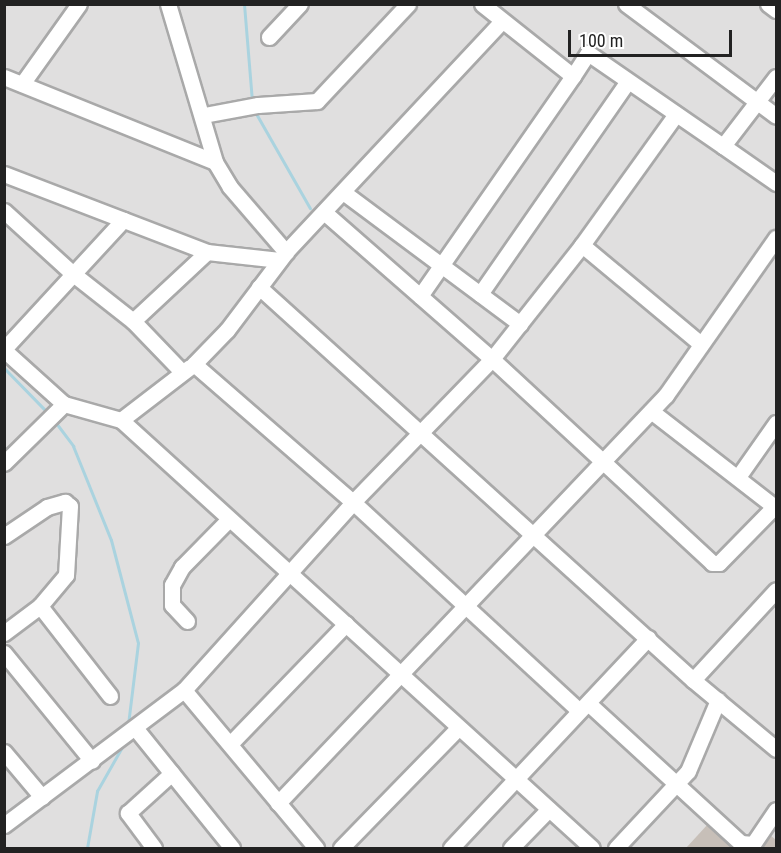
<!DOCTYPE html>
<style>
body{margin:0}
#map{position:relative;width:781px;height:853px;overflow:hidden;background:#f2efe9;font-family:"Roboto Condensed",sans-serif}
div>[style]{position:absolute}
[style*='--x']{left:calc(var(--x)*1px);top:calc(var(--y)*1px);width:calc(var(--w)*1px);rotate:calc(var(--a)*1deg)}
.residential>*{inset:0;background:#e0dfdf;transform-origin:0 0}
.stream>*{height:3px;margin:-1.5px;padding:0 1.5px;transform-origin:1.5px;border-radius:1.5px;background:#aad3df}
.building>*{inset:0;background:#c7bfb8}
.roads{filter:drop-shadow(2px 0 #a9a9a9) drop-shadow(-2px 0 #a9a9a9) drop-shadow(0 2px #a9a9a9) drop-shadow(0 -2px #a9a9a9)}
.minor>*{height:15px;margin:-7.5px;padding:0 7.5px;transform-origin:7.5px;border-radius:7.5px;background:#fff}
span{translate:-50% -50%;white-space:nowrap;text-align:center;line-height:1.15;-webkit-text-stroke:4.5px #fff;paint-order:stroke}
.frame{position:absolute;inset:0;border:6px solid #222;pointer-events:none}
.scale{position:absolute;left:568px;top:30px;width:164px;height:27px;box-sizing:border-box;border:3px solid #222;border-top:0;padding-left:8px;font-size:18px;line-height:21px;white-space:nowrap;color:#222;-webkit-text-stroke:4px #fff;paint-order:stroke}
</style>
<div id="map">
<div class="residential">
<div style="left:5px;top:5px;width:771px;height:843px"></div>
</div>
<div class="stream">
<div style="--x:244;--y:4;--w:97;--a:85.3"></div>
<div style="--x:254;--y:110;--w:113;--a:60.3"></div>
<div style="--x:4;--y:368;--w:62;--a:45.7"></div>
<div style="--x:53;--y:419;--w:34;--a:53"></div>
<div style="--x:73;--y:446;--w:101;--a:68"></div>
<div style="--x:111;--y:540;--w:106;--a:75.3"></div>
<div style="--x:138;--y:643;--w:83;--a:97"></div>
<div style="--x:87;--y:848;--w:58;--a:-80"></div>
<div style="--x:97;--y:791;--w:59;--a:-60.4"></div>
</div>
<div class="building">
<div style="clip-path:polygon(708px 824px,732px 846px,730px 848px,686px 848px)"></div>
<div style="clip-path:polygon(770px 835px,776px 840px,776px 848px,758px 848px)"></div>
</div>
<div class="roads">
<div class="minor">
<div style="--x:168;--y:4;--w:165;--a:73.4"></div>
<div style="--x:215;--y:162;--w:29;--a:59"></div>
<div style="--x:230;--y:187;--w:86;--a:49.3"></div>
<div style="--x:482;--y:4;--w:116;--a:38.4"></div>
<div style="--x:573;--y:76;--w:27;--a:-57"></div>
<div style="--x:588;--y:53;--w:164;--a:34.6"></div>
<div style="--x:723;--y:146;--w:87;--a:-52.5"></div>
<div style="--x:626;--y:4;--w:187;--a:36.7"></div>
<div style="--x:768;--y:4;--w:10;--a:37"></div>
<div style="--x:502;--y:21;--w:316;--a:133.1"></div>
<div style="--x:286;--y:252;--w:98;--a:127.1"></div>
<div style="--x:227;--y:330;--w:47;--a:134.1"></div>
<div style="--x:194;--y:364;--w:211;--a:41"></div>
<div style="--x:353;--y:502;--w:305;--a:42.7"></div>
<div style="--x:269;--y:37;--w:45;--a:-46.8"></div>
<div style="--x:4;--y:77;--w:227;--a:21.9"></div>
<div style="--x:22;--y:84;--w:98;--a:-54.5"></div>
<div style="--x:204;--y:115;--w:55;--a:-10.5"></div>
<div style="--x:258;--y:105;--w:59;--a:-3.9"></div>
<div style="--x:317;--y:101;--w:133;--a:-46.8"></div>
<div style="--x:723;--y:146;--w:65;--a:34.9"></div>
<div style="--x:4;--y:174;--w:217;--a:21"></div>
<div style="--x:207;--y:252;--w:73;--a:6.3"></div>
<div style="--x:343;--y:192;--w:221;--a:36.7"></div>
<div style="--x:4;--y:211;--w:92;--a:42.4"></div>
<div style="--x:72;--y:273;--w:78;--a:38.2"></div>
<div style="--x:133;--y:321;--w:71;--a:46.1"></div>
<div style="--x:324;--y:212;--w:223;--a:41.2"></div>
<div style="--x:492;--y:359;--w:300;--a:42.8"></div>
<div style="--x:712;--y:563;--w:7;--a:0"></div>
<div style="--x:719;--y:563;--w:78;--a:-45.5"></div>
<div style="--x:582;--y:245;--w:155;--a:39.8"></div>
<div style="--x:259;--y:287;--w:585;--a:42.16"></div>
<div style="--x:693;--y:680;--w:108;--a:39.7"></div>
<div style="--x:480;--y:294;--w:259;--a:-55.2"></div>
<div style="--x:420;--y:296;--w:268;--a:-55.2"></div>
<div style="--x:133;--y:321;--w:101;--a:-43"></div>
<div style="--x:4;--y:349;--w:176;--a:-47.3"></div>
<div style="--x:4;--y:350;--w:81;--a:42"></div>
<div style="--x:651;--y:411;--w:158;--a:37.8"></div>
<div style="--x:121;--y:420;--w:87;--a:-37.5"></div>
<div style="--x:4;--y:463;--w:84;--a:-44.5"></div>
<div style="--x:64;--y:404;--w:59;--a:15.7"></div>
<div style="--x:121;--y:420;--w:636;--a:42.26"></div>
<div style="--x:738;--y:477;--w:66;--a:-54.9"></div>
<div style="--x:4;--y:536;--w:52;--a:-34"></div>
<div style="--x:47;--y:507;--w:19;--a:-16"></div>
<div style="--x:65;--y:502;--w:6;--a:39"></div>
<div style="--x:70;--y:506;--w:69;--a:93.3"></div>
<div style="--x:66;--y:575;--w:40;--a:130"></div>
<div style="--x:187;--y:621;--w:22;--a:-133"></div>
<div style="--x:172;--y:605;--w:20;--a:-90"></div>
<div style="--x:172;--y:585;--w:21;--a:-61"></div>
<div style="--x:182;--y:567;--w:67;--a:-45.6"></div>
<div style="--x:4;--y:633;--w:45;--a:-36.9"></div>
<div style="--x:40;--y:606;--w:114;--a:52.1"></div>
<div style="--x:4;--y:653;--w:139;--a:50.8"></div>
<div style="--x:693;--y:680;--w:122;--a:-47.3"></div>
<div style="--x:184;--y:690;--w:206;--a:50.1"></div>
<div style="--x:588;--y:703;--w:207;--a:42.5"></div>
<div style="--x:741;--y:843;--w:12;--a:5"></div>
<div style="--x:753;--y:844;--w:41;--a:-55.9"></div>
<div style="--x:136;--y:729;--w:153;--a:51.1"></div>
<div style="--x:230;--y:744;--w:167;--a:-46"></div>
<div style="--x:4;--y:752;--w:59;--a:49.8"></div>
<div style="--x:278;--y:803;--w:563;--a:-46.44"></div>
<div style="--x:666;--y:395;--w:192;--a:-55"></div>
<div style="--x:4;--y:825;--w:225;--a:-36.9"></div>
<div style="--x:184;--y:690;--w:253;--a:-48"></div>
<div style="--x:353;--y:502;--w:199;--a:-45.8"></div>
<div style="--x:492;--y:359;--w:145;--a:-51.7"></div>
<div style="--x:582;--y:245;--w:161;--a:-54.3"></div>
<div style="--x:154;--y:848;--w:44;--a:-126.6"></div>
<div style="--x:128;--y:813;--w:59;--a:-42.3"></div>
<div style="--x:341;--y:848;--w:168;--a:-45.7"></div>
<div style="--x:451;--y:848;--w:288;--a:-46.8"></div>
<div style="--x:511;--y:848;--w:54;--a:-45.7"></div>
<div style="--x:616;--y:848;--w:105;--a:-46.9"></div>
<div style="--x:688;--y:771;--w:77;--a:-67.1"></div>
</div>
</div>
<div class="frame"></div>
<div class="scale">100 m</div>
</div>
